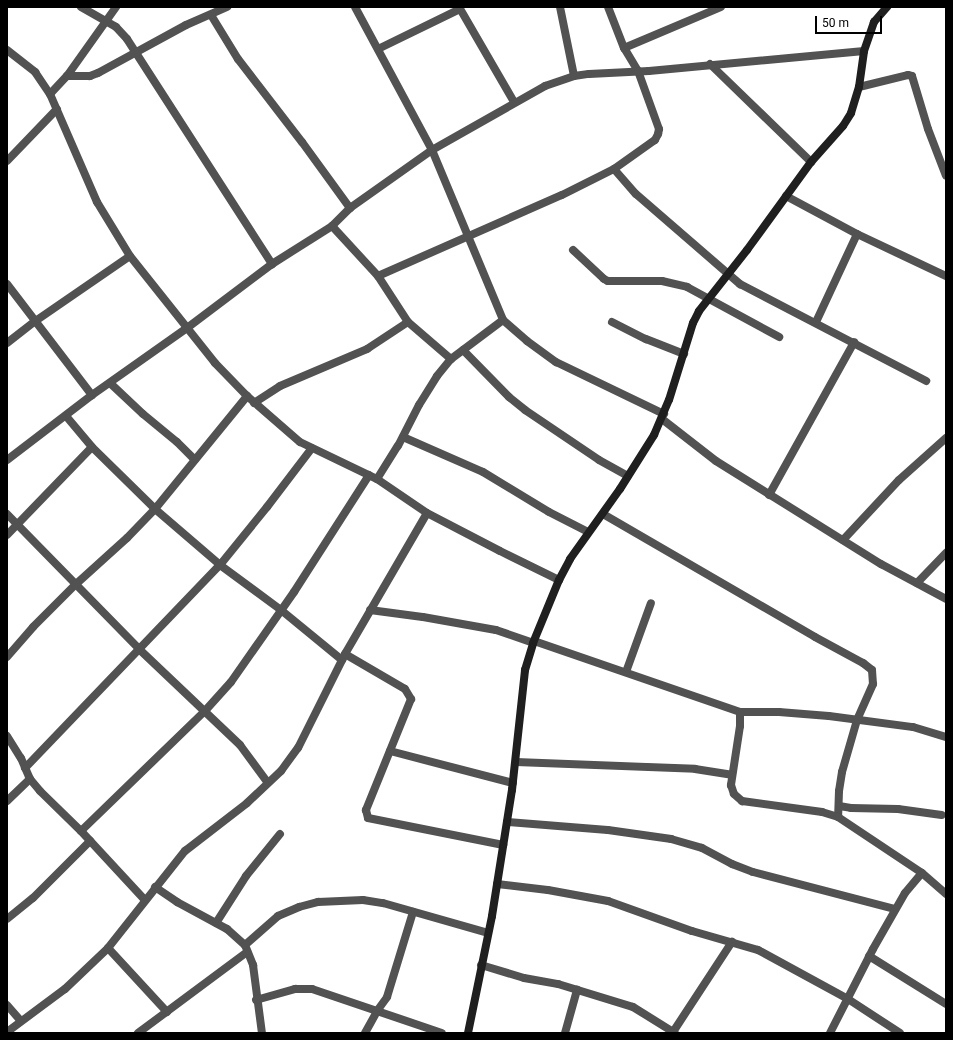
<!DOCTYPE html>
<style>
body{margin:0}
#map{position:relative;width:953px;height:1040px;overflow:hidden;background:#fff;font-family:Roboto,sans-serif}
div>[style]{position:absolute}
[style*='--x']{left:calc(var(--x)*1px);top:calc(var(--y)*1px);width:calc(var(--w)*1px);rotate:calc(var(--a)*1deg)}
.street>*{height:8px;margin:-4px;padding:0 4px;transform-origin:4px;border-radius:4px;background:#525252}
.secondary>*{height:8px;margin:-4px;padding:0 4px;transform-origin:4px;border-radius:4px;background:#1f1f1f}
span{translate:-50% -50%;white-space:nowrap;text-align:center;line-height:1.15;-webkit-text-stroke:4px #fff;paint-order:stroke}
.frame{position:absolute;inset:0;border:8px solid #000;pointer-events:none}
.scale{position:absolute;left:815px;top:16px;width:67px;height:18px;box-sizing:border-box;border:2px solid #000;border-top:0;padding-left:5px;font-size:12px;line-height:14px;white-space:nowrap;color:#000;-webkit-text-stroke:3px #fff;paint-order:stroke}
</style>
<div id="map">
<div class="street">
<div style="--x:81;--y:7;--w:40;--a:29.7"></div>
<div style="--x:116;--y:27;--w:16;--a:47"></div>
<div style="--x:127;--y:39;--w:268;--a:57.2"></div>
<div style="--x:355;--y:7;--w:162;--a:61.7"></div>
<div style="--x:432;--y:150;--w:184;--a:67.3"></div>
<div style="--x:503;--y:320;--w:32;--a:41"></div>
<div style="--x:527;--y:341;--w:36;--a:36"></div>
<div style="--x:556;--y:362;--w:120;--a:25.7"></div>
<div style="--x:459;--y:7;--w:110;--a:59.9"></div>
<div style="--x:560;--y:7;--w:70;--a:78.5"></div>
<div style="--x:211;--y:15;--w:52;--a:58.5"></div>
<div style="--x:238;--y:59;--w:105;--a:52.4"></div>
<div style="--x:302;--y:142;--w:82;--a:54"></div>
<div style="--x:624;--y:48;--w:105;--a:-22.9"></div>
<div style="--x:378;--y:49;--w:91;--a:-26"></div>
<div style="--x:7;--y:50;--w:36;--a:38"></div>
<div style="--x:35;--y:72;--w:27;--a:56"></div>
<div style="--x:50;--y:94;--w:118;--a:66.5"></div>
<div style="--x:97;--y:202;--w:63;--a:58.6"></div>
<div style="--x:130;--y:256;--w:137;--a:51.5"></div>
<div style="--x:215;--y:363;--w:46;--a:45.9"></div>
<div style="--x:247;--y:396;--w:70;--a:41"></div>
<div style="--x:300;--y:442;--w:85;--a:25.7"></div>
<div style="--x:377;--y:479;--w:60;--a:34.2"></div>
<div style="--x:427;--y:513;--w:82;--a:27.5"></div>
<div style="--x:500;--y:551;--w:66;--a:26.2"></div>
<div style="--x:710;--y:64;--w:141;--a:44.1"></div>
<div style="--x:67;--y:76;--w:23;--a:0"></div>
<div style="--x:90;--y:76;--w:9;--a:-21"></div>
<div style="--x:98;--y:73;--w:100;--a:-28.6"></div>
<div style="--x:186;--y:25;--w:45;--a:-23.7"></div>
<div style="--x:859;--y:87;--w:50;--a:-13.8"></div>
<div style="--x:908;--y:75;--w:4;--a:14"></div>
<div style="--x:912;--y:76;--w:55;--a:73.2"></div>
<div style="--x:928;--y:129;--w:50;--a:69"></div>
<div style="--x:50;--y:94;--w:25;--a:-47"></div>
<div style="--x:67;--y:76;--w:85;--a:-54.6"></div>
<div style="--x:7;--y:161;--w:72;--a:-46.1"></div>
<div style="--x:614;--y:169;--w:33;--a:49"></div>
<div style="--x:636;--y:194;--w:138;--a:40.9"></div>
<div style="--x:740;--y:284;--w:210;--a:27.5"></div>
<div style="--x:786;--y:196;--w:81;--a:28.2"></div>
<div style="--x:857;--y:234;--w:98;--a:25.3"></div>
<div style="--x:332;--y:226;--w:68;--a:47.4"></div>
<div style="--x:378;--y:276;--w:55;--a:56.9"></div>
<div style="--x:408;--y:322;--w:57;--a:40.7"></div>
<div style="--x:573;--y:250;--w:42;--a:43.1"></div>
<div style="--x:604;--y:279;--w:4;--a:27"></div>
<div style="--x:608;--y:281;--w:54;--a:0"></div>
<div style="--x:662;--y:281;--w:26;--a:13"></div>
<div style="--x:687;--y:287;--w:105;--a:28.5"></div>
<div style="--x:378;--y:276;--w:201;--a:-23.8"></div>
<div style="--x:562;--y:195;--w:58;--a:-26.6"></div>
<div style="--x:614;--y:169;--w:50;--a:-35.3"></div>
<div style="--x:655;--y:140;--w:7;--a:-63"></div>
<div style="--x:658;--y:134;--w:5;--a:-79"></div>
<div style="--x:659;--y:129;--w:62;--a:-109.9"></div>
<div style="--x:638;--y:71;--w:27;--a:-121"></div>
<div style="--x:624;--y:48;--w:44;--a:-111.3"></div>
<div style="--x:7;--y:284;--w:140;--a:52.6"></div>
<div style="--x:612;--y:322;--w:38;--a:27"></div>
<div style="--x:646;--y:339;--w:41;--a:21.5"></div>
<div style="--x:816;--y:322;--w:97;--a:-65"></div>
<div style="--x:7;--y:343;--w:34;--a:-38"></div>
<div style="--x:34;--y:322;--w:116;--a:-34.5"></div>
<div style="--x:463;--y:350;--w:66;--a:45.6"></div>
<div style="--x:509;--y:397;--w:21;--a:39"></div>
<div style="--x:525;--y:410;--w:89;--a:34"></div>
<div style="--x:599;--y:460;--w:33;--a:29"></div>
<div style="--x:110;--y:383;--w:45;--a:43.2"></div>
<div style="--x:143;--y:414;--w:44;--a:39.5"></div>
<div style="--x:177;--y:442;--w:25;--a:45"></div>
<div style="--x:254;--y:403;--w:31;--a:-33"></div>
<div style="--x:280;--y:386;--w:95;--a:-23"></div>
<div style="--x:367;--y:349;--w:49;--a:-33.4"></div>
<div style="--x:66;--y:416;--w:40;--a:50"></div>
<div style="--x:92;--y:447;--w:88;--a:44.5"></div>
<div style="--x:155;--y:509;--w:86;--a:40.7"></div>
<div style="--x:220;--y:565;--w:76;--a:36.4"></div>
<div style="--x:281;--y:610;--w:79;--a:39.3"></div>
<div style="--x:662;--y:419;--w:68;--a:37.9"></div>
<div style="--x:716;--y:461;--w:195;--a:32"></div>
<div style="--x:881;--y:564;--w:74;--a:28.3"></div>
<div style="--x:403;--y:437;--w:87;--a:23.6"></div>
<div style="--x:483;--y:472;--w:77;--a:31.2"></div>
<div style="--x:549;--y:512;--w:44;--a:27.1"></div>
<div style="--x:7;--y:460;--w:107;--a:-37.4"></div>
<div style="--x:92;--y:395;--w:116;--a:-35.2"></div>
<div style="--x:187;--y:328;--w:106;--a:-37"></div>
<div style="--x:272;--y:264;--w:71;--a:-32.3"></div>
<div style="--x:332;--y:226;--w:25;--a:-45"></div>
<div style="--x:350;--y:208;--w:100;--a:-35.3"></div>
<div style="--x:432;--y:150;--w:130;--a:-29.5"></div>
<div style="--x:545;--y:86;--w:31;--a:-19"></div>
<div style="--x:574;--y:76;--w:15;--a:-8"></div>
<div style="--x:589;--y:74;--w:60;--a:-2.9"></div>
<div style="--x:649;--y:71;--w:216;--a:-5.3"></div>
<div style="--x:377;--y:479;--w:39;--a:-58"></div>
<div style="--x:398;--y:446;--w:46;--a:-62.9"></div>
<div style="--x:419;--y:405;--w:34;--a:-58"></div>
<div style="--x:437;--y:376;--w:22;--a:-51"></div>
<div style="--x:451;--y:359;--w:65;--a:-36.9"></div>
<div style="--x:769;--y:495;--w:175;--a:-60.9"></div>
<div style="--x:7;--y:514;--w:190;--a:45.6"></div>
<div style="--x:140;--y:650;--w:138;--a:43.5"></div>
<div style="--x:240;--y:745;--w:47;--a:53.6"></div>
<div style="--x:603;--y:514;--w:245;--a:30.1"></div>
<div style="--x:815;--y:637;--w:55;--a:28.4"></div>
<div style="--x:863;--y:663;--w:11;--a:38"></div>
<div style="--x:872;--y:670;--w:14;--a:86"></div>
<div style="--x:873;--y:684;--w:39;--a:114"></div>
<div style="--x:857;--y:720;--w:54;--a:106.1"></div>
<div style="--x:842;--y:772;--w:19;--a:99"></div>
<div style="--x:839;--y:791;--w:26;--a:92"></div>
<div style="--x:7;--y:535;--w:122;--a:-46"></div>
<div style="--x:843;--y:540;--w:82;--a:-47"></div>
<div style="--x:899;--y:480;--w:63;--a:-41.8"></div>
<div style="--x:917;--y:583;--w:42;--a:-46"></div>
<div style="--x:370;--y:610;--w:53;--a:7.5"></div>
<div style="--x:423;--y:617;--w:74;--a:10.1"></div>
<div style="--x:496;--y:630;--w:39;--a:19"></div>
<div style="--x:534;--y:641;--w:218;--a:19"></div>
<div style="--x:740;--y:712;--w:14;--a:90"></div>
<div style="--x:740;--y:726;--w:60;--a:98.7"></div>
<div style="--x:731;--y:785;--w:9;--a:72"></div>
<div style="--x:734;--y:794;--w:11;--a:41"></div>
<div style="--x:742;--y:801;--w:81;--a:7.8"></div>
<div style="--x:822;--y:812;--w:17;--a:17"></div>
<div style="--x:838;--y:817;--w:101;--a:33.7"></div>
<div style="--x:922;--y:873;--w:32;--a:41"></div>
<div style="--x:345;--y:654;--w:69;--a:30.3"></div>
<div style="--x:405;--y:689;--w:12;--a:59"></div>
<div style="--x:411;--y:699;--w:120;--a:112.1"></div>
<div style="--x:366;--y:810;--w:8;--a:76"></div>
<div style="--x:368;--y:818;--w:138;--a:11.3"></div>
<div style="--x:7;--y:657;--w:40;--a:-49"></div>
<div style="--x:33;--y:627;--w:59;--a:-45"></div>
<div style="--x:75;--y:585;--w:70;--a:-42.1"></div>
<div style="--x:127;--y:538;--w:40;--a:-46"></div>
<div style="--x:155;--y:509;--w:146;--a:-50.8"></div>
<div style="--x:626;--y:672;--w:73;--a:-70.1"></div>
<div style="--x:740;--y:712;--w:39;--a:0"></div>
<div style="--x:779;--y:712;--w:50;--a:4.6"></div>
<div style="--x:829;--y:716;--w:85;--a:7.5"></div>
<div style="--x:913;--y:727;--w:34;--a:17"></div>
<div style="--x:7;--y:736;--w:26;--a:58"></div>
<div style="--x:21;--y:758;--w:23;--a:67"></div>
<div style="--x:30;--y:779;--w:16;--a:50"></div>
<div style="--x:40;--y:791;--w:57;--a:44.3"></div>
<div style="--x:81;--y:831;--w:94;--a:47.2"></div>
<div style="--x:390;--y:751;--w:127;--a:14.6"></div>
<div style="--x:516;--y:762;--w:179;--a:2.2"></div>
<div style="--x:695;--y:769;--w:37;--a:9"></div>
<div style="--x:25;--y:768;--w:281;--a:-46.2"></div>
<div style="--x:220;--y:565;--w:75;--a:-51"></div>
<div style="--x:267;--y:507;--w:74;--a:-52.7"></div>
<div style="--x:7;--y:801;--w:32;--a:-44"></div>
<div style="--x:839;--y:806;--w:12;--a:9"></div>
<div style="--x:851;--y:808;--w:47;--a:1.2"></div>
<div style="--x:898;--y:809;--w:44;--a:7.8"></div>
<div style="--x:507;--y:822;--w:101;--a:4.5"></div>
<div style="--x:608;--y:830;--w:64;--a:8.1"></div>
<div style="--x:671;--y:839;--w:32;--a:16"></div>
<div style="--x:702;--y:848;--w:34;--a:28"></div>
<div style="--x:732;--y:864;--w:22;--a:21"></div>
<div style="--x:753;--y:872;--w:147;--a:14.6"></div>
<div style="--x:81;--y:831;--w:171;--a:-44.1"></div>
<div style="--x:204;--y:712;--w:40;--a:-48"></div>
<div style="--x:231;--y:682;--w:110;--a:-55"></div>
<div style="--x:294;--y:592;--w:139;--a:-57.3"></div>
<div style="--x:497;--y:884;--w:51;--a:6.7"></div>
<div style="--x:548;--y:890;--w:61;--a:10.4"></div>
<div style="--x:608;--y:901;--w:89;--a:19.7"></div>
<div style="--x:692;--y:931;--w:69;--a:16.1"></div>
<div style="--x:758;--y:950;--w:102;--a:28.6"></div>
<div style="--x:848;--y:999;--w:62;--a:33.2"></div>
<div style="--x:155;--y:887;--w:27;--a:34"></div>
<div style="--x:177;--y:902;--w:57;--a:28.4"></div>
<div style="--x:227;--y:929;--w:24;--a:42"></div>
<div style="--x:245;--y:945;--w:22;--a:68"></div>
<div style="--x:253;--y:965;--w:69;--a:82.5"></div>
<div style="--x:7;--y:919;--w:33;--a:-39"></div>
<div style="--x:33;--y:898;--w:81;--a:-45"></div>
<div style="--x:216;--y:923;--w:56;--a:-57.4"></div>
<div style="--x:246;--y:876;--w:54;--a:-51"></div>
<div style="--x:245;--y:945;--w:44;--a:-41.3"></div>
<div style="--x:278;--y:916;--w:23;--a:-23"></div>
<div style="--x:299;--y:907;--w:20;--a:-15"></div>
<div style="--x:318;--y:902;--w:45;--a:-2.5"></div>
<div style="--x:363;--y:900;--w:20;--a:9"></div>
<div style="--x:383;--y:903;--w:109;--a:15.9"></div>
<div style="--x:108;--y:948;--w:87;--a:47.3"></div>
<div style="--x:869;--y:956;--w:91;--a:31.9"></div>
<div style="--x:481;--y:965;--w:45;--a:16.8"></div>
<div style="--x:524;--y:978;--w:35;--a:10"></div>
<div style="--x:558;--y:984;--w:78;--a:17"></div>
<div style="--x:633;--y:1007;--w:49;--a:31.8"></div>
<div style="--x:256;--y:1000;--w:41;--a:-15.8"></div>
<div style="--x:295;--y:989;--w:17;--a:0"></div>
<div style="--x:312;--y:989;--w:137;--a:18.7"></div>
<div style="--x:7;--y:1005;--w:21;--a:49"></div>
<div style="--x:7;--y:1032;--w:72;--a:-36.6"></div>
<div style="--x:65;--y:989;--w:59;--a:-43.6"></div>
<div style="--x:108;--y:948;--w:124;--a:-51.6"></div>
<div style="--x:185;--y:851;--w:78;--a:-37.7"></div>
<div style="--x:247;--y:803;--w:47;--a:-43.3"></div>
<div style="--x:281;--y:771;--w:29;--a:-54"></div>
<div style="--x:298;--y:748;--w:105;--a:-63.4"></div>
<div style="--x:345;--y:654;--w:163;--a:-59.8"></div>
<div style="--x:673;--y:1032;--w:108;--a:-56.8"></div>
<div style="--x:138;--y:1033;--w:136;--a:-36.6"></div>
<div style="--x:365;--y:1033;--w:25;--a:-61"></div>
<div style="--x:377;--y:1011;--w:17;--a:-54"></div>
<div style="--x:387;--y:997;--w:89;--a:-73"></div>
<div style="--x:565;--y:1033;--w:45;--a:-74.4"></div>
<div style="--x:830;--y:1033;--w:94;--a:-62.9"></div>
<div style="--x:873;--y:949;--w:64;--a:-60.3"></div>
<div style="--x:905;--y:893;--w:26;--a:-50"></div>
</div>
<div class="secondary">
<div style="--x:468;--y:1033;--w:119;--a:-78.4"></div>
<div style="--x:492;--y:916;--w:128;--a:-81"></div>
<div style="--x:512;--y:790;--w:121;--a:-83.8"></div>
<div style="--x:525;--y:670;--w:28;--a:-73"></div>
<div style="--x:533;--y:643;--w:68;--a:-67.6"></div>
<div style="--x:559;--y:580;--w:24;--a:-62"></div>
<div style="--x:570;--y:559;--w:86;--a:-54.5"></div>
<div style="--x:620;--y:489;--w:64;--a:-57.8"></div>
<div style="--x:654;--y:435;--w:38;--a:-67"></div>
<div style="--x:669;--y:400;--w:81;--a:-72.7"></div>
<div style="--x:693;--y:323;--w:13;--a:-63"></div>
<div style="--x:699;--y:311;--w:78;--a:-51.8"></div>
<div style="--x:747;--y:250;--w:109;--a:-54"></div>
<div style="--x:811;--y:162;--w:48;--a:-48.4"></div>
<div style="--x:843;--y:126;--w:15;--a:-58"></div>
<div style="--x:851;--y:113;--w:27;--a:-73"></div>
<div style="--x:859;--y:87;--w:36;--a:-82"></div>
<div style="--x:864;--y:51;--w:31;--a:-71"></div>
<div style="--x:874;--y:22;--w:20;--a:-49"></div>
</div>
<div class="frame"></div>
<div class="scale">50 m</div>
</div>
